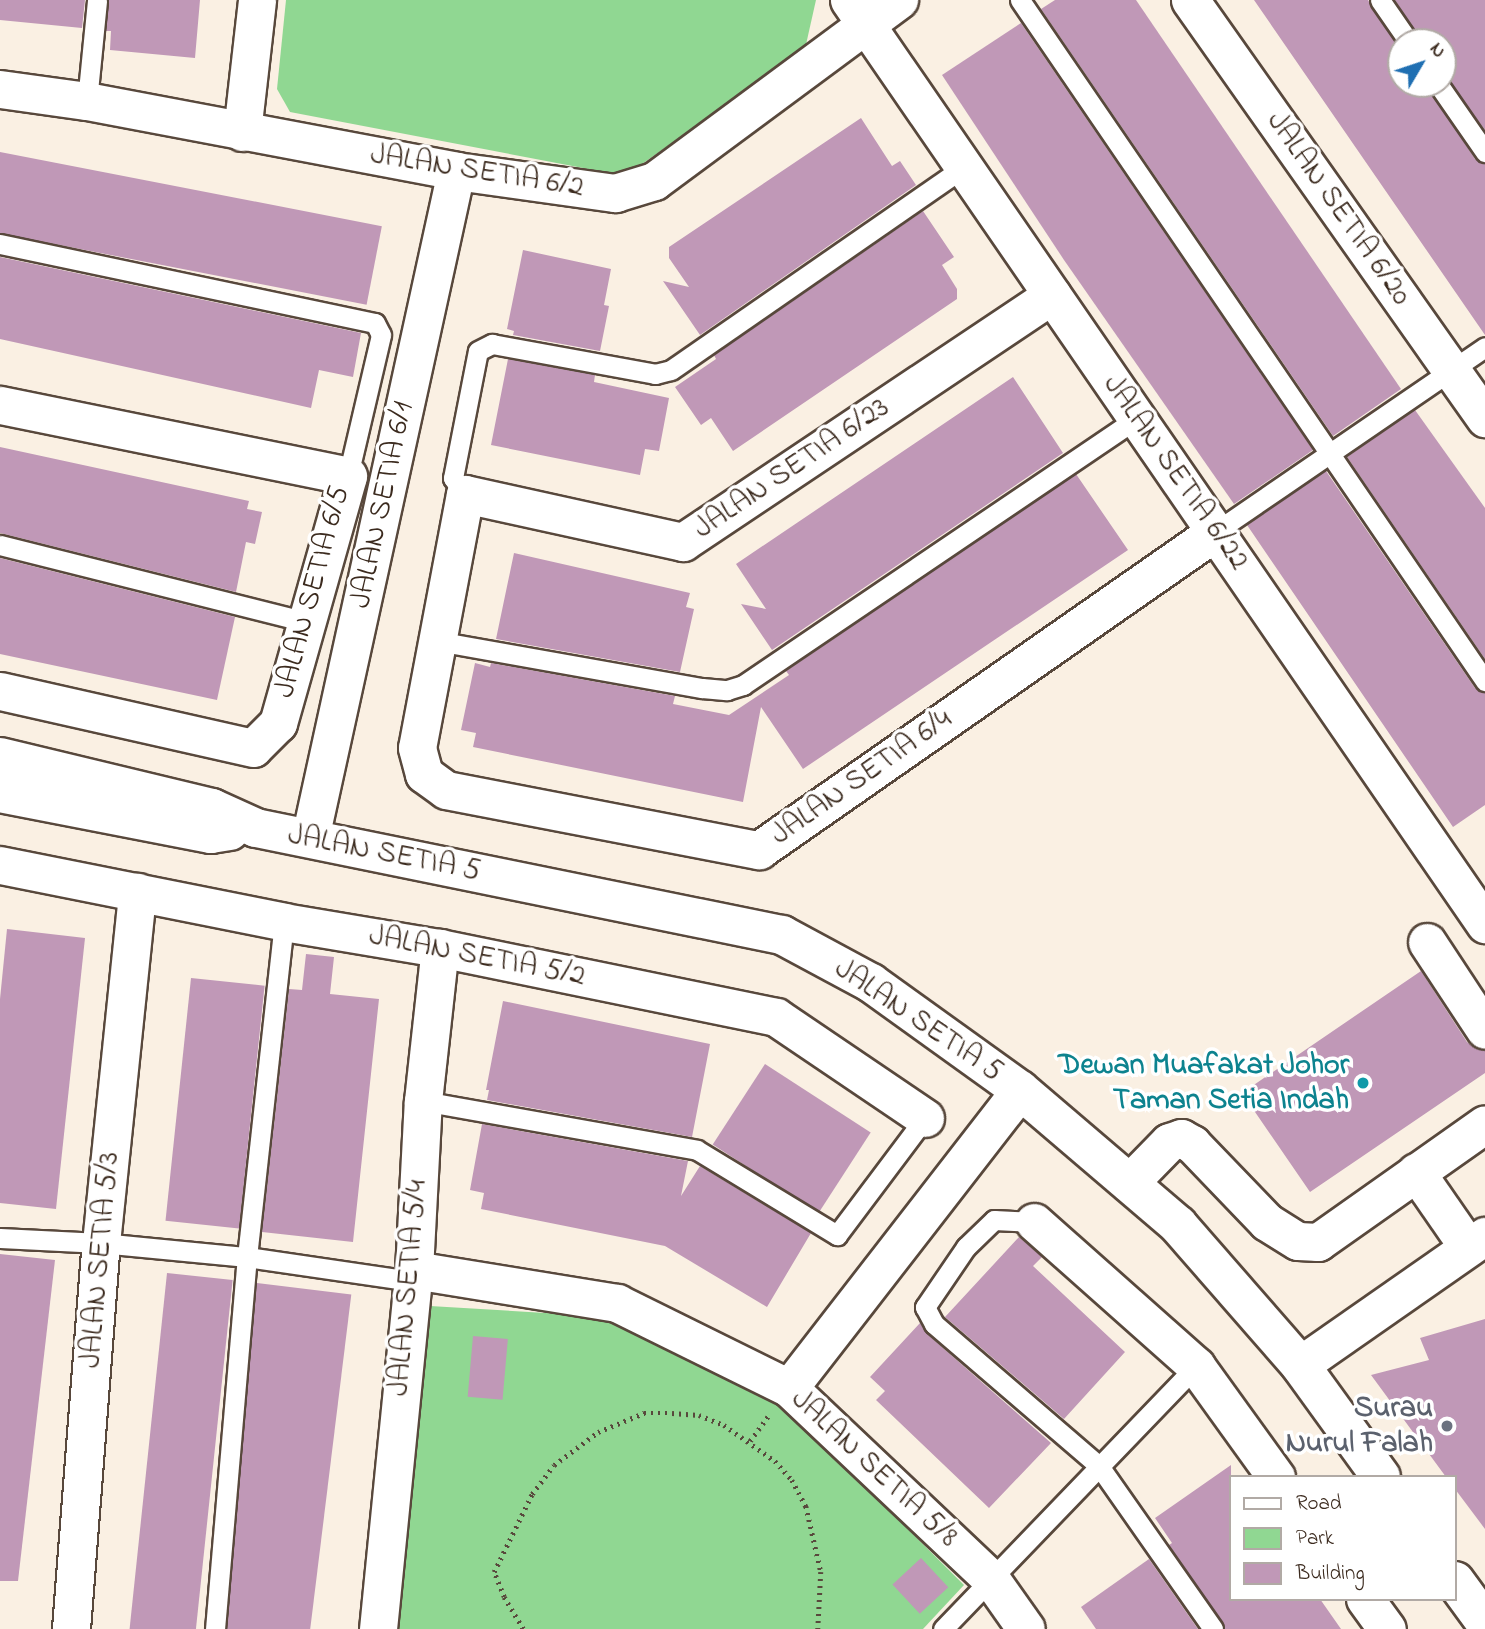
<!DOCTYPE html>
<style>
body{margin:0}
#map{position:relative;width:1485px;height:1629px;overflow:hidden;background:#faf0e3;font-family:"Indie Flower",sans-serif}
div>[style]{position:absolute}
[style*='--x']{left:calc(var(--x)*1px);top:calc(var(--y)*1px);width:calc(var(--w)*1px);rotate:calc(var(--a)*1deg)}
.green>*{inset:0;background:#90d792}
.building>*{inset:0;background:#c098b7;transform-origin:0 0}
.path>*{height:4.5px;margin-top:-2.25px;transform-origin:0;background:repeating-linear-gradient(90deg,#58483c 0 2px,transparent 0 7px)}
.roads{filter:drop-shadow(2px 0 #58483c) drop-shadow(-2px 0 #58483c) drop-shadow(0 2px #58483c) drop-shadow(0 -2px #58483c)}
.service>*{height:19px;margin:-9.5px;padding:0 9.5px;transform-origin:9.5px;border-radius:9.5px;background:#fff}
.minor>*{height:37px;margin:-18.5px;padding:0 18.5px;transform-origin:18.5px;border-radius:18.5px;background:#fff}
.tertiary>*{height:38px;margin:-19px;padding:0 19px;transform-origin:19px;border-radius:19px;background:#fff}
.dots>*{width:19px;height:19px;translate:-50% -50%;box-sizing:border-box;border:4px solid #fff;border-radius:50%}
span{translate:-50% -50%;white-space:nowrap;text-align:center;line-height:1.15;-webkit-text-stroke:7px #fff;paint-order:stroke}
.street-label{font-size:30px;color:#3b2a1e}
.culture-label{font-size:30px;color:#0d838f;font-weight:700}
.right{translate:-100% -50%;text-align:right}
.worship-label{font-size:30px;color:#5b616d;font-weight:700}
.legend{position:absolute;left:1229px;top:1475px;width:228px;height:126px;box-sizing:border-box;background:#fff;border:2px solid #b1aaa5;margin:0;padding:9px 12px;list-style:none;font-size:21px;color:#3b2a1e}
.legend li{display:flex;align-items:center;gap:14px;height:35px}
.legend b{width:35px;border:2px solid #b1aaa5}
.north{position:absolute;left:1387px;top:28px;width:70px;height:70px;box-sizing:border-box;background:#fff;border:2px solid #b1aaa5;border-radius:50%;rotate:51deg;font-size:19px;font-weight:700;line-height:28px;text-align:center;color:#3b2a1e}
.north::after{content:'';display:block;margin:auto;width:24px;height:32px;background:#1f6fb2;clip-path:polygon(50% 0,100% 100%,50% 72%,0 100%)}
</style>
<div id="map">
<div class="green">
<div style="clip-path:polygon(286px 0,816px 0,805px 49px,625px 176px,290px 112px,277px 89px)"></div>
<div style="clip-path:polygon(430px 1306px,612px 1317px,779px 1401px,964px 1585px,923px 1629px,397px 1629px)"></div>
</div>
<div class="building">
<div style="clip-path:polygon(0 0,85px 0,82px 28px,0 20px)"></div>
<div style="clip-path:polygon(109px 0,200px 0,195px 58px,110px 50px,111px 31px,106px 31px)"></div>
<div style="clip-path:polygon(1055px 0,1136px 0,1401px 389px,1333px 436px,1041px 9px)"></div>
<div style="clip-path:polygon(1254px 0,1368px 0,1401px 51px,1401px 84px,1426px 84px,1475px 159px,1485px 164px,1485px 335px)"></div>
<div style="clip-path:polygon(1395px 0,1485px 0,1485px 130px,1443px 73px,1443px 42px,1421px 42px)"></div>
<div style="clip-path:polygon(1021px 23px,1313px 450px,1234px 504px,1064px 260px,942px 75px)"></div>
<div style="clip-path:polygon(861px 118px,892px 166px,900px 161px,916px 185px,700px 335px,663px 281px,689px 287px,669px 258px,669px 247px)"></div>
<div style="left:0;top:152px;width:389px;height:80px;rotate:11deg"></div>
<div style="clip-path:polygon(923px 211px,954px 257px,942px 265px,957px 289px,957px 299px,733px 451px,711px 418px,701px 425px,675px 387px,716px 359px,714px 355px)"></div>
<div style="clip-path:polygon(523px 250px,611px 269px,604px 305px,609px 306px,600px 351px,513px 335px,514px 331px,507px 329px)"></div>
<div style="clip-path:polygon(0 257px,361px 333px,353px 377px,319px 370px,311px 408px,0 339px)"></div>
<div style="clip-path:polygon(508px 359px,595px 375px,594px 382px,669px 398px,659px 451px,645px 449px,640px 475px,491px 445px)"></div>
<div style="clip-path:polygon(1013px 377px,1063px 453px,772px 650px,741px 604px,766px 609px,736px 564px)"></div>
<div style="clip-path:polygon(1415px 410px,1485px 508px,1485px 659px,1347px 457px)"></div>
<div style="clip-path:polygon(0 447px,249px 501px,247px 509px,262px 512px,255px 544px,246px 542px,236px 592px,0 533px)"></div>
<div style="clip-path:polygon(1326px 471px,1475px 688px,1485px 693px,1485px 805px,1453px 827px,1247px 525px)"></div>
<div style="clip-path:polygon(1076px 474px,1128px 550px,803px 769px,761px 707px,743px 802px,473px 747px,476px 733px,461px 730px,475px 663px,490px 667px,491px 663px,675px 696px,673px 704px,729px 715px,789px 675px,786px 671px)"></div>
<div style="clip-path:polygon(514px 553px,690px 593px,686px 607px,694px 609px,680px 672px,496px 639px)"></div>
<div style="clip-path:polygon(0 558px,235px 617px,217px 700px,0 654px)"></div>
<div style="clip-path:polygon(7px 929px,85px 938px,56px 1209px,0 1203px,0 999px)"></div>
<div style="clip-path:polygon(306px 954px,334px 957px,330px 994px,379px 999px,353px 1242px,262px 1232px,289px 989px,302px 990px)"></div>
<div style="clip-path:polygon(1421px 971px,1467px 1042px,1475px 1048px,1485px 1051px,1485px 1073px,1310px 1192px,1242px 1093px)"></div>
<div style="left:191px;top:978px;width:74px;height:244px;rotate:6deg"></div>
<div style="clip-path:polygon(503px 1001px,710px 1044px,692px 1137px,487px 1100px,489px 1090px,486px 1090px)"></div>
<div style="left:765px;top:1064px;width:126px;height:96px;rotate:33deg"></div>
<div style="clip-path:polygon(482px 1124px,688px 1161px,681px 1196px,700px 1166px,811px 1233px,767px 1307px,665px 1246px,481px 1209px,484px 1193px,470px 1190px)"></div>
<div style="clip-path:polygon(1019px 1237px,1042px 1257px,1033px 1266px,1125px 1352px,1064px 1419px,945px 1317px)"></div>
<div style="clip-path:polygon(0 1254px,55px 1260px,18px 1581px,0 1581px)"></div>
<div style="left:167px;top:1273px;width:66px;height:358px;rotate:6deg"></div>
<div style="left:257px;top:1283px;width:95px;height:347px;rotate:7deg"></div>
<div style="clip-path:polygon(1485px 1319px,1485px 1529px,1455px 1489px,1455px 1477px,1446px 1477px,1371px 1375px,1429px 1360px,1420px 1338px)"></div>
<div style="clip-path:polygon(920px 1323px,926px 1333px,1051px 1443px,989px 1508px,876px 1400px,885px 1391px,870px 1377px)"></div>
<div style="left:473px;top:1336px;width:35px;height:61px;rotate:5deg"></div>
<div style="clip-path:polygon(1231px 1465px,1231px 1599px,1320px 1599px,1341px 1629px,1225px 1629px,1169px 1545px,1172px 1543px,1155px 1518px)"></div>
<div style="left:921px;top:1558px;width:40px;height:39px;rotate:47deg"></div>
<div style="clip-path:polygon(1149px 1559px,1198px 1629px,1096px 1629px,1081px 1607px)"></div>
</div>
<div class="path">
<div style="--x:750;--y:1441;--w:31;--a:-54"></div>
<div style="--x:523;--y:1629;--w:37;--a:-121"></div>
<div style="--x:504;--y:1597;--w:27;--a:-112"></div>
<div style="--x:494;--y:1572;--w:87;--a:-64"></div>
<div style="--x:532;--y:1494;--w:36;--a:-53"></div>
<div style="--x:554;--y:1465;--w:55;--a:-36.9"></div>
<div style="--x:598;--y:1432;--w:50;--a:-22.4"></div>
<div style="--x:644;--y:1413;--w:28;--a:0"></div>
<div style="--x:672;--y:1413;--w:27;--a:4"></div>
<div style="--x:699;--y:1415;--w:27;--a:22"></div>
<div style="--x:724;--y:1425;--w:62;--a:35.2"></div>
<div style="--x:775;--y:1461;--w:25;--a:48"></div>
<div style="--x:792;--y:1480;--w:30;--a:62"></div>
<div style="--x:806;--y:1506;--w:68;--a:77.2"></div>
<div style="--x:821;--y:1572;--w:57;--a:93"></div>
</div>
<div class="roads">
<div class="service">
<div style="--x:1020;--y:0;--w:825;--a:55.67"></div>
<div style="--x:1380;--y:0;--w:51;--a:55.4"></div>
<div style="--x:1438;--y:84;--w:83;--a:55.3"></div>
<div style="--x:87;--y:101;--w:101;--a:-84.3"></div>
<div style="--x:0;--y:244;--w:383;--a:11.9"></div>
<div style="--x:375;--y:323;--w:13;--a:63"></div>
<div style="--x:381;--y:335;--w:145;--a:103.2"></div>
<div style="--x:465;--y:494;--w:20;--a:-127"></div>
<div style="--x:453;--y:478;--w:129;--a:-78.9"></div>
<div style="--x:478;--y:351;--w:16;--a:-27"></div>
<div style="--x:492;--y:344;--w:166;--a:10.4"></div>
<div style="--x:655;--y:374;--w:16;--a:-14"></div>
<div style="--x:671;--y:370;--w:356;--a:-34.7"></div>
<div style="--x:1215;--y:532;--w:327;--a:-34.4"></div>
<div style="--x:0;--y:545;--w:317;--a:14.1"></div>
<div style="--x:437;--y:641;--w:269;--a:10.1"></div>
<div style="--x:702;--y:688;--w:25;--a:5"></div>
<div style="--x:727;--y:690;--w:17;--a:-17"></div>
<div style="--x:743;--y:685;--w:476;--a:-34.1"></div>
<div style="--x:423;--y:1101;--w:278;--a:10.1"></div>
<div style="--x:697;--y:1150;--w:164;--a:31.3"></div>
<div style="--x:837;--y:1235;--w:146;--a:-53.1"></div>
<div style="--x:1034;--y:1222;--w:40;--a:-177.1"></div>
<div style="--x:994;--y:1220;--w:39;--a:136"></div>
<div style="--x:966;--y:1247;--w:73;--a:124.3"></div>
<div style="--x:925;--y:1307;--w:19;--a:62"></div>
<div style="--x:934;--y:1324;--w:218;--a:40.7"></div>
<div style="--x:1099;--y:1466;--w:199;--a:55"></div>
<div style="--x:0;--y:1238;--w:101;--a:2.8"></div>
<div style="--x:101;--y:1243;--w:147;--a:5.5"></div>
<div style="--x:247;--y:1257;--w:167;--a:8.3"></div>
<div style="--x:215;--y:1629;--w:373;--a:-85.1"></div>
<div style="--x:247;--y:1257;--w:337;--a:-83.7"></div>
<div style="--x:943;--y:1629;--w:365;--a:-46.1"></div>
</div>
<div class="minor">
<div style="--x:849;--y:0;--w:1122;--a:55.46"></div>
<div style="--x:1190;--y:0;--w:512;--a:54.79"></div>
<div style="--x:0;--y:89;--w:88;--a:7.9"></div>
<div style="--x:87;--y:101;--w:376;--a:10.7"></div>
<div style="--x:456;--y:171;--w:161;--a:7.9"></div>
<div style="--x:615;--y:193;--w:41;--a:-17.1"></div>
<div style="--x:654;--y:181;--w:305;--a:-36.5"></div>
<div style="--x:242;--y:132;--w:133;--a:-83.5"></div>
<div style="--x:1052;--y:295;--w:444;--a:146.2"></div>
<div style="--x:683;--y:542;--w:223;--a:-167.6"></div>
<div style="--x:465;--y:494;--w:258;--a:100.7"></div>
<div style="--x:417;--y:748;--w:27;--a:75"></div>
<div style="--x:424;--y:774;--w:27;--a:36"></div>
<div style="--x:446;--y:790;--w:319;--a:10.9"></div>
<div style="--x:759;--y:850;--w:556;--a:-34.89"></div>
<div style="--x:0;--y:405;--w:355;--a:11.5"></div>
<div style="--x:348;--y:476;--w:257;--a:105.8"></div>
<div style="--x:278;--y:723;--w:35;--a:135"></div>
<div style="--x:253;--y:748;--w:259;--a:-167.3"></div>
<div style="--x:310;--y:838;--w:683;--a:-77.65"></div>
<div style="--x:0;--y:865;--w:290;--a:11.3"></div>
<div style="--x:284;--y:922;--w:158;--a:9.5"></div>
<div style="--x:440;--y:948;--w:343;--a:11.6"></div>
<div style="--x:776;--y:1017;--w:180;--a:34.1"></div>
<div style="--x:1427;--y:942;--w:105;--a:56.6"></div>
<div style="--x:1416;--y:1172;--w:91;--a:55.3"></div>
<div style="--x:1129;--y:1183;--w:57;--a:-45.7"></div>
<div style="--x:1169;--y:1142;--w:13;--a:-18"></div>
<div style="--x:1181;--y:1138;--w:13;--a:29"></div>
<div style="--x:1192;--y:1144;--w:108;--a:46.1"></div>
<div style="--x:1267;--y:1222;--w:36;--a:32"></div>
<div style="--x:1298;--y:1241;--w:20;--a:3"></div>
<div style="--x:1318;--y:1242;--w:204;--a:-35.2"></div>
<div style="--x:1034;--y:1222;--w:217;--a:41.6"></div>
<div style="--x:1196;--y:1366;--w:137;--a:54.2"></div>
<div style="--x:414;--y:1270;--w:206;--a:9.2"></div>
<div style="--x:617;--y:1303;--w:192;--a:26.3"></div>
<div style="--x:789;--y:1388;--w:277;--a:43.4"></div>
<div style="--x:990;--y:1578;--w:62;--a:54.8"></div>
<div style="--x:1300;--y:1365;--w:226;--a:-34.9"></div>
<div style="--x:789;--y:1388;--w:377;--a:-52.2"></div>
<div style="--x:1365;--y:1599;--w:37;--a:54"></div>
<div style="--x:71;--y:1629;--w:387;--a:-85.6"></div>
<div style="--x:101;--y:1243;--w:353;--a:-84.1"></div>
<div style="--x:378;--y:1629;--w:361;--a:-84.3"></div>
<div style="--x:414;--y:1270;--w:169;--a:-87"></div>
<div style="--x:423;--y:1101;--w:154;--a:-83.7"></div>
</div>
<div class="tertiary">
<div style="--x:0;--y:757;--w:218;--a:13.5"></div>
<div style="--x:212;--y:808;--w:48;--a:24.4"></div>
<div style="--x:256;--y:828;--w:537;--a:11.5"></div>
<div style="--x:782;--y:935;--w:101;--a:28.3"></div>
<div style="--x:871;--y:983;--w:183;--a:35.7"></div>
<div style="--x:1020;--y:1090;--w:208;--a:40.5"></div>
<div style="--x:1178;--y:1225;--w:186;--a:48.9"></div>
<div style="--x:1300;--y:1365;--w:138;--a:54.1"></div>
<div style="--x:0;--y:793;--w:215;--a:11"></div>
<div style="--x:211;--y:834;--w:19;--a:-9"></div>
<div style="--x:1455;--y:1581;--w:51;--a:53.8"></div>
</div>
</div>
<div class="dots">
<div style="left:1363px;top:1083px;background:#0f9aa8"></div>
<div style="left:1447px;top:1426px;background:#6b7280"></div>
</div>
<div class="street-label">
<span style="left:477px;top:172px;rotate:9deg">JALAN SETIA 6/2</span>
<span style="left:1338px;top:209px;rotate:55deg">JALAN SETIA 6/20</span>
<span style="left:792px;top:469px;rotate:-34deg">JALAN SETIA 6/23</span>
<span style="left:1175px;top:473px;rotate:55deg">JALAN SETIA 6/22</span>
<span style="left:383px;top:505px;rotate:-78deg">JALAN SETIA 6/1</span>
<span style="left:313px;top:592px;rotate:-75deg">JALAN SETIA 6/5</span>
<span style="left:862px;top:778px;rotate:-35deg">JALAN SETIA 6/4</span>
<span style="left:384px;top:854px;rotate:11deg">JALAN SETIA 5</span>
<span style="left:477px;top:957px;rotate:11deg">JALAN SETIA 5/2</span>
<span style="left:918px;top:1021px;rotate:34deg">JALAN SETIA 5</span>
<span style="left:101px;top:1260px;rotate:-85deg">JALAN SETIA 5/3</span>
<span style="left:409px;top:1288px;rotate:-85deg">JALAN SETIA 5/4</span>
<span style="left:874px;top:1469px;rotate:43deg">JALAN SETIA 5/8</span>
</div>
<div class="culture-label">
<span class="right" style="left:1349px;top:1083px">Dewan Muafakat Johor<br>Taman Setia Indah</span>
</div>
<div class="worship-label">
<span class="right" style="left:1433px;top:1426px">Surau<br>Nurul Falah</span>
</div>
<ul class="legend">
<li><b style="height:9px;background:#fff"></b>Road</li>
<li><b style="height:19px;background:#90d792"></b>Park</li>
<li><b style="height:19px;background:#c098b7"></b>Building</li>
</ul>
<div class="north">N</div>
</div>
